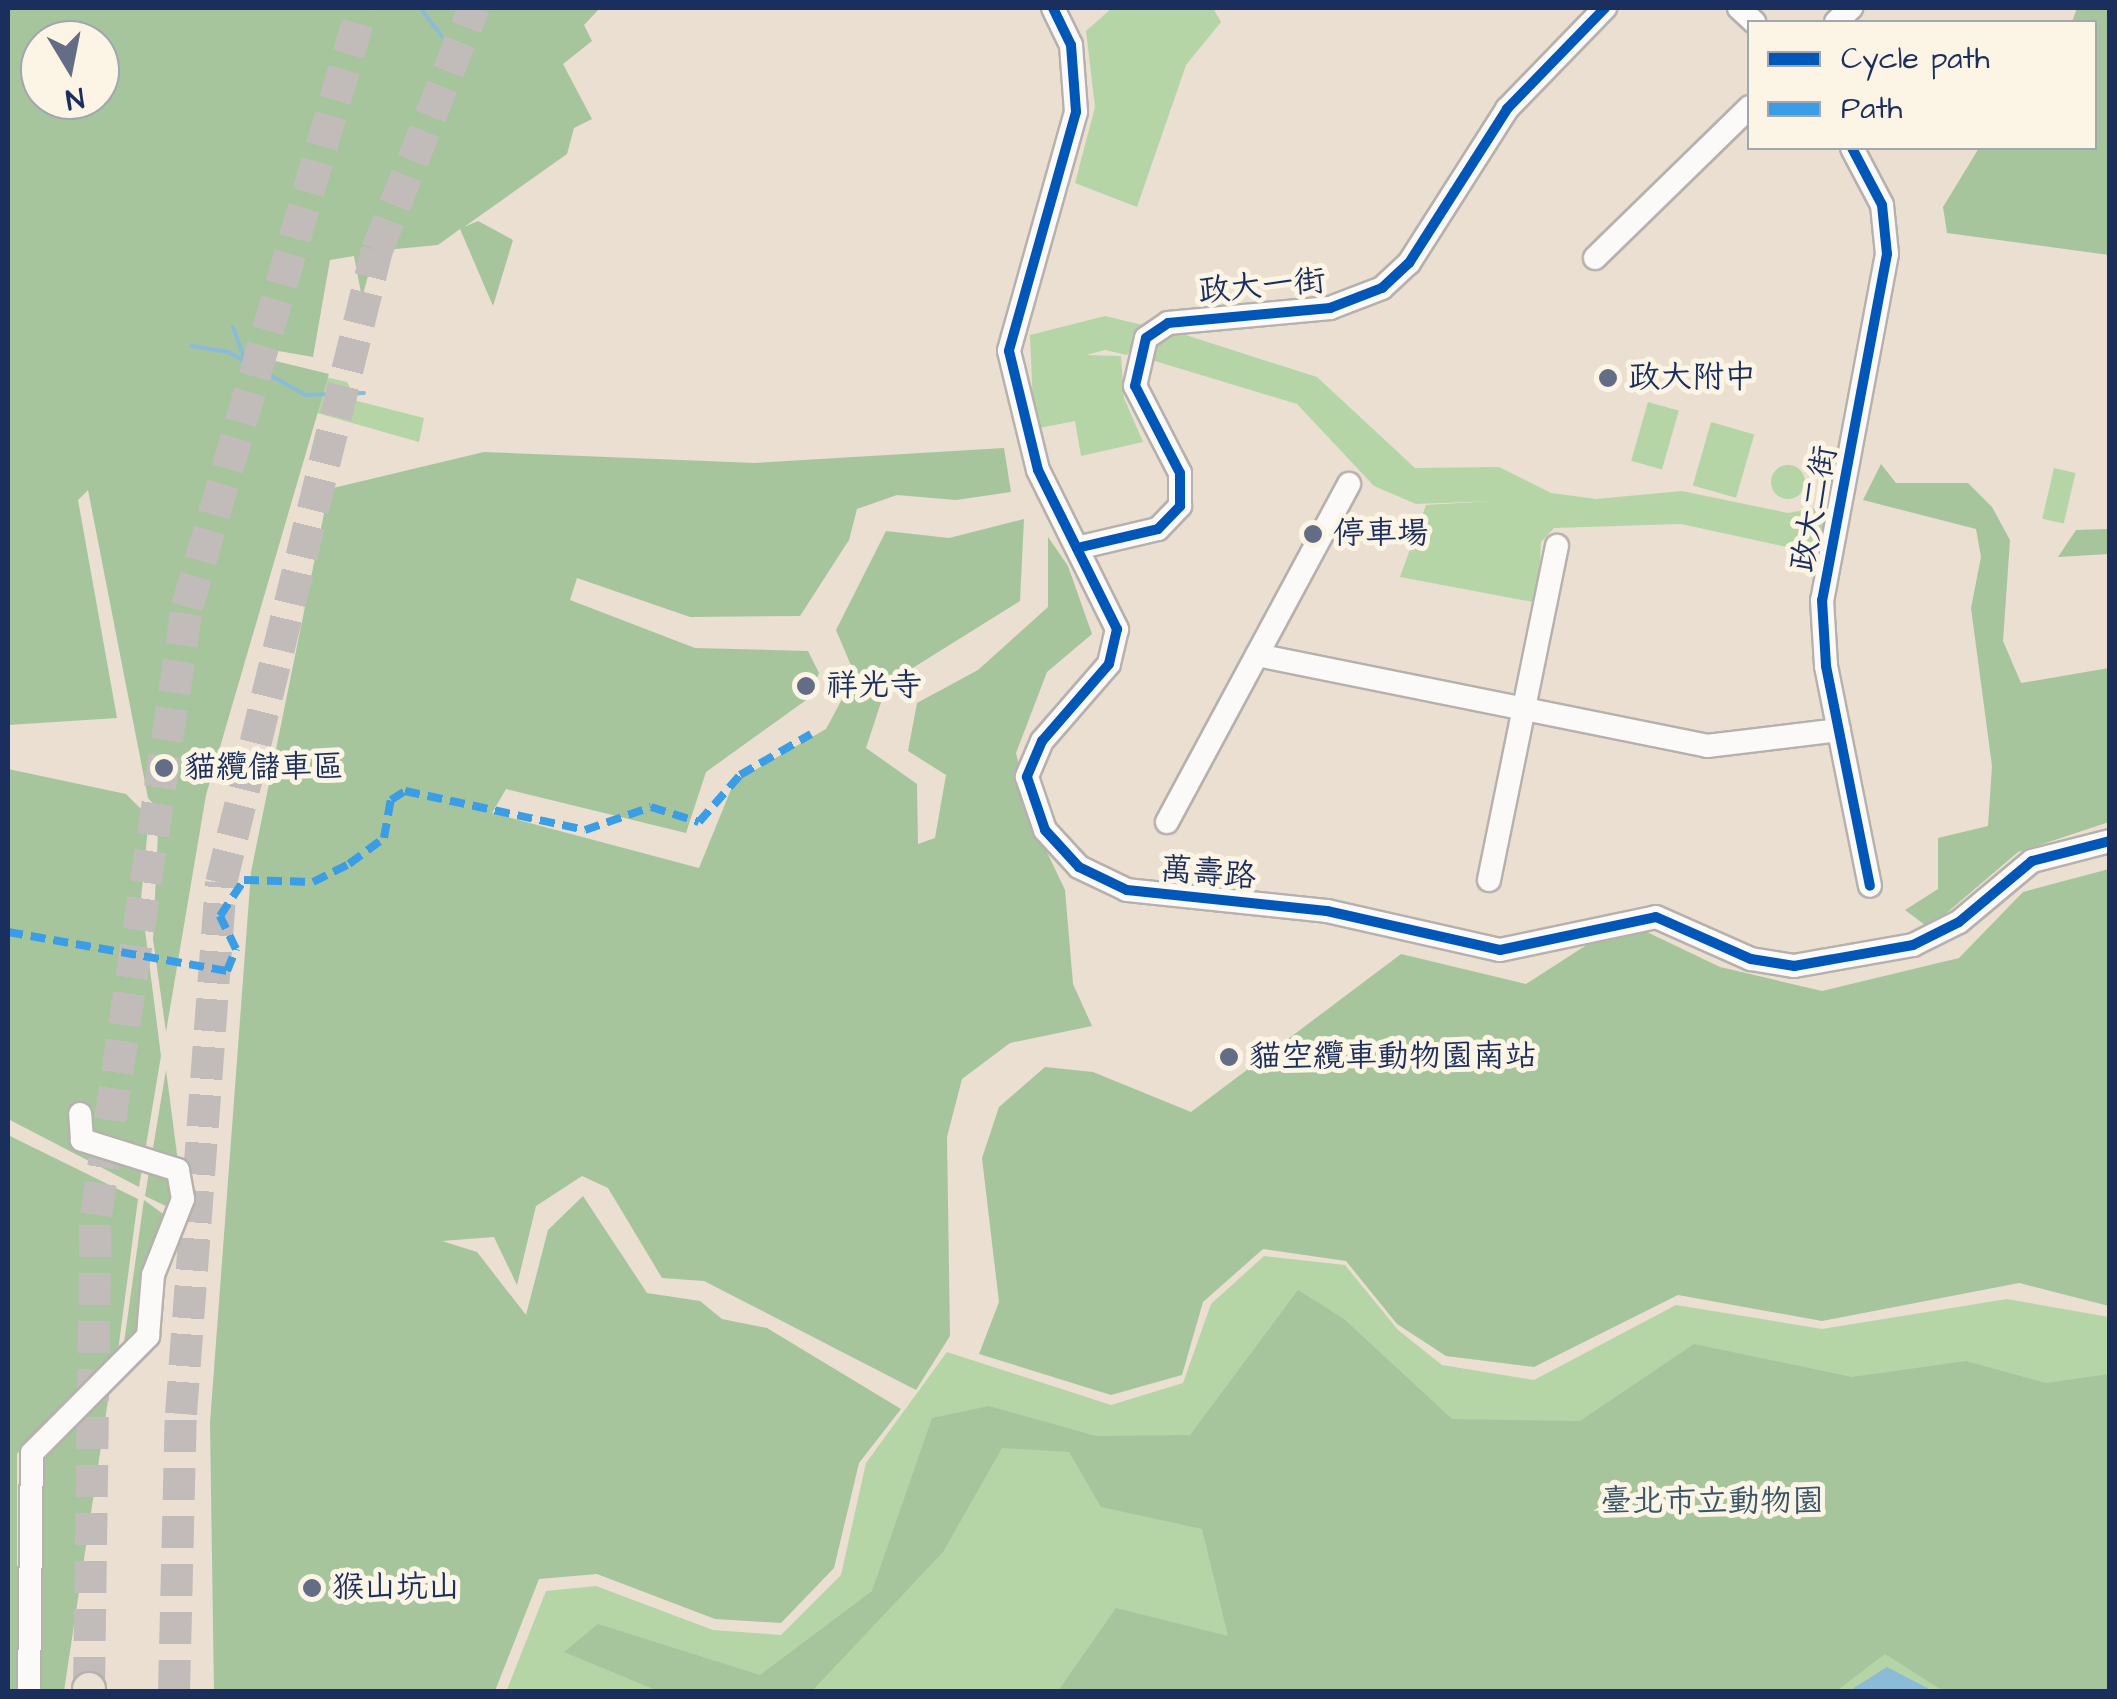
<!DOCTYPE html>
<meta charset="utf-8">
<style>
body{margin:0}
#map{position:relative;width:2117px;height:1699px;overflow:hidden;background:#eadfd0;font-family:"Architects Daughter","LXGW WenKai TC",sans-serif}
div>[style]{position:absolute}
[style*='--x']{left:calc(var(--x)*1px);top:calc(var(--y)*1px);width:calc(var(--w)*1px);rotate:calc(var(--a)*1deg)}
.green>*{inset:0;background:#b5d5a7;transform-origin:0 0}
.round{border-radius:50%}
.forest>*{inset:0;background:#a6c59c}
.water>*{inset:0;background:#8bbbd7}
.stream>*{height:4px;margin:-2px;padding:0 2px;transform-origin:2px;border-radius:2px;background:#8bbbd7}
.highway-tunnel>*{height:32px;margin-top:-16px;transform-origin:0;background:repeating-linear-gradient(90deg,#c1bcb9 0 32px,transparent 0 48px)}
.roads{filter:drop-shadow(2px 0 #b6b1ac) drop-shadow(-2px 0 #b6b1ac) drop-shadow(0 2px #b6b1ac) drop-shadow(0 -2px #b6b1ac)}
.minor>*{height:22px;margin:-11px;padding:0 11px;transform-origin:11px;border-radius:11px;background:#fcfaf8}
.highway>*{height:32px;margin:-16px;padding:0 16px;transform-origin:16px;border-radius:16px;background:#eae2d5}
.quiet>*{height:8px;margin-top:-4px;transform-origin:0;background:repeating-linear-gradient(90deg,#3b9de6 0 15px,transparent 0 23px)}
.cycleway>*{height:10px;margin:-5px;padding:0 5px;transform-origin:5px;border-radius:5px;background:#0057b8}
.dots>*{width:28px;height:28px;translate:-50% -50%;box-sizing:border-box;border:5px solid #fcf5e5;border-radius:50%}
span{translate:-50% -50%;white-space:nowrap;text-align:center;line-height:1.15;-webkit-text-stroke:10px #fcf5e5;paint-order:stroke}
.street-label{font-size:32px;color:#1b2f5e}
.poi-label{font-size:32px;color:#1b2f5e}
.left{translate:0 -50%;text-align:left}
.park-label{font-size:32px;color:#375668}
.frame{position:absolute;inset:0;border:10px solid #1b2f5e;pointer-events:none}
.legend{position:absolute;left:1747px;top:20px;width:350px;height:130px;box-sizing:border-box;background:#fcf5e5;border:2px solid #a2a6af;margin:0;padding:12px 18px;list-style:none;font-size:30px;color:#1b2f5e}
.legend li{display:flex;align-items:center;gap:20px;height:50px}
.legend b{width:50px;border:2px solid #a2a6af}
.north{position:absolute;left:20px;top:20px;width:100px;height:100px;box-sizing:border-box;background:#fcf5e5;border:2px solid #a2a6af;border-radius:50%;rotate:170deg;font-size:28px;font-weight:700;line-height:40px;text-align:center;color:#1b2f5e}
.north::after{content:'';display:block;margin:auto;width:35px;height:45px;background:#636d86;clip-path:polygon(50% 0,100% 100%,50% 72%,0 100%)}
</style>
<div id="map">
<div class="green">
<div style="clip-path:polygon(1112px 8px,1213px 8px,1221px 22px,1186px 65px,1137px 207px,1075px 183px,1095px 107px,1086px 31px)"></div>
<div style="clip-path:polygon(1105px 316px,1147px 326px,1127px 355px,1105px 350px,1086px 355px,1121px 356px,1124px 398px,1143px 442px,1081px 456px,1075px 421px,1034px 429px,1030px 335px)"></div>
<div style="clip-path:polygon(1173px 331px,1317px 377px,1415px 468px,1499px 467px,1551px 493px,1596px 499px,1682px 491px,1788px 513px,1832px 505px,1826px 540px,1787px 547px,1681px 524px,1554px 528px,1541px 542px,1538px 603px,1400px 577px,1426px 505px,1493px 501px,1416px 504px,1374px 486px,1297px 404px,1145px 358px)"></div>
<div style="clip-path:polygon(255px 361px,347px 382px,357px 401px,424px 418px,419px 442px,268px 399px)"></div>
<div style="left:1648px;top:402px;width:32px;height:61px;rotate:16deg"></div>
<div style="left:1711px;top:422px;width:45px;height:66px;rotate:16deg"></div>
<div class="round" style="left:1771px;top:465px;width:34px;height:34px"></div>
<div style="left:2054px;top:468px;width:22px;height:52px;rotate:13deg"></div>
<div style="clip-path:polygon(1264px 1256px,1345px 1265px,1398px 1330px,1442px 1365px,1534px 1380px,1676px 1305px,1822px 1329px,2007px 1299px,2109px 1317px,2109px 1691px,506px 1692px,546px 1591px,596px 1586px,713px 1630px,781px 1635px,841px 1575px,866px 1463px,947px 1352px,1111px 1405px,1183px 1383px,1211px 1304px)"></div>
</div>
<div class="forest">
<div style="clip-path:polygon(evenodd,8px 8px,600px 8px,584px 25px,592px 41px,563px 64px,592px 119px,574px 128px,567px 154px,464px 227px,478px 221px,513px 240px,493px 306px,460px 229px,438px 245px,375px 251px,362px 298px,354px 256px,330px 260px,313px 357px,249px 346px,251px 355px,329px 374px,206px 795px,166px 1032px,153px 939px,159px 811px,148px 798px,88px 490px,78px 500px,117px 718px,8px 725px,8px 8px,40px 40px,100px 40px,100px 100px,40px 100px,40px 40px)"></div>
<div style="clip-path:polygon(2077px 8px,2109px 8px,2109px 255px,1947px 233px,1943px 207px,1979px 148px,2094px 148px,2094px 22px,2072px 22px)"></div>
<div style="clip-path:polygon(1004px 448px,1011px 492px,956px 500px,897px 495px,857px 509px,849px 540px,800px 616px,690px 617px,577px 578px,570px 600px,695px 648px,808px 651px,819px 673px,809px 698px,706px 772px,686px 833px,506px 789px,492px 813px,699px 868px,734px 782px,826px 729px,855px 675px,836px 630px,886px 531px,949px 538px,1024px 519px,1020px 601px,887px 684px,866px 748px,917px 784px,918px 844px,935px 838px,946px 775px,908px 751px,917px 703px,978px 670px,1048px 607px,1048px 537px,1068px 566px,1092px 634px,1047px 672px,1016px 753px,1034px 825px,1065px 890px,1073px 984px,1092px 1026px,1010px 1043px,962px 1079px,947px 1137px,950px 1336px,916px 1390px,704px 1281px,662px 1278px,608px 1188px,582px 1176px,536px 1206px,517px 1285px,494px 1237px,442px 1241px,477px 1252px,526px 1315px,548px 1230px,583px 1196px,647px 1293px,700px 1301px,722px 1319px,767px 1328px,901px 1409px,859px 1463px,834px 1568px,781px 1623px,715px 1619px,597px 1574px,539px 1579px,495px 1691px,214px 1692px,210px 1423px,251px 872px,329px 489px,484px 452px,755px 463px)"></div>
<div style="clip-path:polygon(1881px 464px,1896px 483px,1968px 483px,1992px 507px,2010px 540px,2003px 641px,2021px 683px,2109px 668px,2109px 822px,2018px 852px,1929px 928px,1905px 910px,1938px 889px,1938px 838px,1988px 826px,1992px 766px,1971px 608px,1981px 557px,1976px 529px,1863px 500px)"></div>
<div style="clip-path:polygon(2109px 529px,2109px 554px,2058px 557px,2076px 530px)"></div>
<div style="clip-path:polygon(8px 769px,126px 794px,149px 817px,141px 899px,161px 1056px,139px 1187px,8px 1119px)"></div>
<div style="clip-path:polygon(2109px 869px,2109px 1306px,2019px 1283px,1822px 1321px,1678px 1295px,1534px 1367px,1446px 1356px,1397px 1324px,1346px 1261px,1263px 1249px,1203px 1302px,1182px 1375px,1111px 1395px,979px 1354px,999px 1302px,982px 1158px,999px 1107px,1045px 1067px,1093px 1072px,1191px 1112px,1401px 954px,1526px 984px,1624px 921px,1720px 967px,1822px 991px,1959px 958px,2023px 892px)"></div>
<div style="clip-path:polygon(166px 1070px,178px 1162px,170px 1208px,145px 1196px)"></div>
<div style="clip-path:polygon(8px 1135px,138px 1199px,118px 1351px,17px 1454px,17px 1692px,8px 1691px)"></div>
<div style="clip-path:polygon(144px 1200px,166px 1216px,138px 1332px,123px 1350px)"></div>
<div style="clip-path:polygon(1298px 1290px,1344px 1319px,1452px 1419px,1580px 1421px,1694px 1344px,1852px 1377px,1966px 1361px,2046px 1383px,2109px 1374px,2109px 1691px,1943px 1691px,1885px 1654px,1835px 1692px,1058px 1691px,1116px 1608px,1228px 1636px,1202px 1529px,1101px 1507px,1069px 1452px,1002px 1448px,943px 1552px,812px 1691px,658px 1691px,564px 1652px,598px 1624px,760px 1675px,872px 1591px,932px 1418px,989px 1406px,1096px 1436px,1190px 1435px)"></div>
<div style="clip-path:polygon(113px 1367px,64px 1691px,29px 1691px,40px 1438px)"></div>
</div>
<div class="water">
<div style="clip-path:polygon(1887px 1667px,1933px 1691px,1849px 1691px)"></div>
</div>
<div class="stream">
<div style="--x:420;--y:8;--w:36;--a:52"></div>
<div style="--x:233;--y:327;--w:33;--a:70"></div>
<div style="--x:191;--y:346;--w:37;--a:9"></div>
<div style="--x:228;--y:352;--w:89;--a:28.9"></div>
<div style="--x:306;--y:395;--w:58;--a:-2"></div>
</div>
<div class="highway-tunnel">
<div style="--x:89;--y:1689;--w:474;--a:-89.2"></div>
<div style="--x:96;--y:1215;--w:615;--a:-81.49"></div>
<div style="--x:187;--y:607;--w:624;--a:-73.71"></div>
<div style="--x:174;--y:1692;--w:278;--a:-88.6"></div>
<div style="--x:181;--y:1414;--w:533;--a:-85.69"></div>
<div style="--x:221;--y:883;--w:652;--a:-76.16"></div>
<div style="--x:377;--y:250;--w:261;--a:-68.2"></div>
</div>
<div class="roads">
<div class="minor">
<div style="--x:1053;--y:8;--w:41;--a:64.1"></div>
<div style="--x:1071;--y:45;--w:67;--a:85.7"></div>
<div style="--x:1076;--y:112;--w:248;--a:105.7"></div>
<div style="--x:1009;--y:351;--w:122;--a:76.3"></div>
<div style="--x:1038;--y:470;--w:178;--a:63.6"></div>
<div style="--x:1117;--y:629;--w:36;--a:103"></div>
<div style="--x:1109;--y:664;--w:102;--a:131"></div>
<div style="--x:1042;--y:741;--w:39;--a:113"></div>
<div style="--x:1027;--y:777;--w:56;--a:71.2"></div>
<div style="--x:1045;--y:830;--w:50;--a:47.4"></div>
<div style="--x:1079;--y:867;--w:53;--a:25.6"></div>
<div style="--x:1127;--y:890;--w:201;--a:6"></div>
<div style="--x:1327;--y:911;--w:177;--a:12.7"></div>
<div style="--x:1500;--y:950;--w:159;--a:-11.9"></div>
<div style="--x:1656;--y:917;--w:104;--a:23.9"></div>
<div style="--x:1751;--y:959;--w:44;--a:9.2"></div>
<div style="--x:1794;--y:966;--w:121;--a:-10"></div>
<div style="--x:1913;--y:945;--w:51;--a:-26.6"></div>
<div style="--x:1959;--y:922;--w:95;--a:-39.9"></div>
<div style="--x:2032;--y:861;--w:81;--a:-14.4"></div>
<div style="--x:1739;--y:8;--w:21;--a:43"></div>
<div style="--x:1836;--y:22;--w:21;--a:-43"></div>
<div style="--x:1852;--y:148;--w:64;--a:62.2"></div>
<div style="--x:1882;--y:205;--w:49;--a:84.2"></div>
<div style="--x:1887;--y:254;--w:352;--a:100.6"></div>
<div style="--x:1822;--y:600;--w:66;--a:86.5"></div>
<div style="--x:1826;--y:666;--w:224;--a:78.7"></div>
<div style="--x:1595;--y:258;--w:216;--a:-44.3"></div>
<div style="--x:1077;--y:548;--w:83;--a:-13.2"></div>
<div style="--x:1158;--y:529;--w:32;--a:-46"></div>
<div style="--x:1180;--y:506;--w:33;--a:-90"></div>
<div style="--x:1180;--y:473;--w:98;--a:-117.3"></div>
<div style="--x:1135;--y:386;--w:49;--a:-77.1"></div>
<div style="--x:1146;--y:338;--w:27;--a:-34"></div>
<div style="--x:1168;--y:323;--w:163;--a:-5.3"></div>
<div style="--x:1330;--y:308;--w:56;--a:-21"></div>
<div style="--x:1382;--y:288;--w:37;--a:-43"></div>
<div style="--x:1409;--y:263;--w:183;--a:-57.5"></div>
<div style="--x:1507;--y:109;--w:141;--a:-45.9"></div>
<div style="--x:1257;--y:655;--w:459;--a:11.4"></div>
<div style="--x:1707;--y:746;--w:133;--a:-6.9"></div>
<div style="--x:1167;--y:822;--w:384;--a:-61.7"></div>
<div style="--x:1489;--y:880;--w:341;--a:-78.5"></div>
<div style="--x:29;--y:1692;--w:239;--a:-89.3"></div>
<div style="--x:32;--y:1453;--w:165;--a:-45.2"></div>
<div style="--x:148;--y:1336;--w:61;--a:-85.3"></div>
<div style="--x:153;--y:1275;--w:82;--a:-68.5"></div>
<div style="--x:183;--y:1199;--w:29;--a:-100"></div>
<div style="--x:178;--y:1170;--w:101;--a:-162.6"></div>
<div style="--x:82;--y:1140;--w:26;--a:-94"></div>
</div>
<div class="highway">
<div style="--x:89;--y:1692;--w:3;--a:-90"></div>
</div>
</div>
<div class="quiet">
<div style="--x:8;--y:932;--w:222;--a:10.1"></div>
<div style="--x:227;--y:971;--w:24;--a:-68"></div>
<div style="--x:236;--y:949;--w:37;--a:-116"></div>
<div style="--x:220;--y:916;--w:43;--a:-56.3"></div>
<div style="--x:244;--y:880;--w:69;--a:1.7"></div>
<div style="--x:313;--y:882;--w:40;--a:-26.6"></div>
<div style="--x:349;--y:864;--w:44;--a:-36.6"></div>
<div style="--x:384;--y:838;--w:39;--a:-80"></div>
<div style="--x:391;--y:800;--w:17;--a:-33"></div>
<div style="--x:405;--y:791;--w:184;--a:12.2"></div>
<div style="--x:585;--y:830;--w:70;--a:-19.2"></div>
<div style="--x:651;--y:807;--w:50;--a:17.4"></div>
<div style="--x:699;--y:822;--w:62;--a:-48.9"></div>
<div style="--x:740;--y:775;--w:82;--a:-30"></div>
</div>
<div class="cycleway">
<div style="--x:1053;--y:8;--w:41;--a:64.1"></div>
<div style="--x:1071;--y:45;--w:67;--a:85.7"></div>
<div style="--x:1076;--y:112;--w:248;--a:105.7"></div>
<div style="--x:1009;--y:351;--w:122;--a:76.3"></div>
<div style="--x:1038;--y:470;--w:178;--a:63.6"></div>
<div style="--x:1117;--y:629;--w:36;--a:103"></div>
<div style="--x:1109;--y:664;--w:102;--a:131"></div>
<div style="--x:1042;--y:741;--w:39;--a:113"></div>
<div style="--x:1027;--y:777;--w:56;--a:71.2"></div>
<div style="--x:1045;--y:830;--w:50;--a:47.4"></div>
<div style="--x:1079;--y:867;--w:53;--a:25.6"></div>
<div style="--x:1127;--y:890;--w:201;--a:6"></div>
<div style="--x:1327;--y:911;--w:177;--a:12.7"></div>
<div style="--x:1500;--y:950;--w:159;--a:-11.9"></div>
<div style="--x:1656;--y:917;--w:104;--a:23.9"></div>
<div style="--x:1751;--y:959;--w:44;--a:9.2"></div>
<div style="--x:1794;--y:966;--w:121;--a:-10"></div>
<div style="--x:1913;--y:945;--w:51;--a:-26.6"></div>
<div style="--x:1959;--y:922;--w:95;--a:-39.9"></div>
<div style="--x:2032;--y:861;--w:81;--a:-14.4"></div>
<div style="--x:1852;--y:148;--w:64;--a:62.2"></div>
<div style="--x:1882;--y:205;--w:49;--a:84.2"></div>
<div style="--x:1887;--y:254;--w:352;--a:100.6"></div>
<div style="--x:1822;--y:600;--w:66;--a:86.5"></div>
<div style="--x:1826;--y:666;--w:224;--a:78.7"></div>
<div style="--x:1077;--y:548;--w:83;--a:-13.2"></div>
<div style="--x:1158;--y:529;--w:32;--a:-46"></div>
<div style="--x:1180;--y:506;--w:33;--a:-90"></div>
<div style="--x:1180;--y:473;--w:98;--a:-117.3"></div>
<div style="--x:1135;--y:386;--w:49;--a:-77.1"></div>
<div style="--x:1146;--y:338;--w:27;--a:-34"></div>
<div style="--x:1168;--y:323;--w:163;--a:-5.3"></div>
<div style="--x:1330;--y:308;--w:56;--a:-21"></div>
<div style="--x:1382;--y:288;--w:37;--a:-43"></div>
<div style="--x:1409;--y:263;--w:183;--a:-57.5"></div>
<div style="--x:1507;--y:109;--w:141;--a:-45.9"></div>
</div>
<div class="dots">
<div style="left:1608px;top:378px;background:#636d86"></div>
<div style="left:1313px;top:534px;background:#636d86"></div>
<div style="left:806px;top:686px;background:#636d86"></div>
<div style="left:164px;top:768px;background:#636d86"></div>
<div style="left:1229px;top:1057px;background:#636d86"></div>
<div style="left:312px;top:1588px;background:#636d86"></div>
</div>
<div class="street-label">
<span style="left:1262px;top:287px;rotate:-5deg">政大一街</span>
<span style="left:1815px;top:509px;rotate:-79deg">政大二街</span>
<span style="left:1208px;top:874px;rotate:5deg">萬壽路</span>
</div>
<div class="poi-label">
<span class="left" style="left:1628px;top:378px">政大附中</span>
<span class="left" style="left:1333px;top:534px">停車場</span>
<span class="left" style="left:826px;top:686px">祥光寺</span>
<span class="left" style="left:184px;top:768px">貓纜儲車區</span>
<span class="left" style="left:1249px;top:1057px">貓空纜車動物園南站</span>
<span class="left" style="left:332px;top:1588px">猴山坑山</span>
</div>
<div class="park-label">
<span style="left:1712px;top:1502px">臺北市立動物園</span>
</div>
<div class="frame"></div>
<ul class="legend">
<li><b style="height:12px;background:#0057b8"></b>Cycle path</li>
<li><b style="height:12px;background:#3b9de6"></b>Path</li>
</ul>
<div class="north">N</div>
</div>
